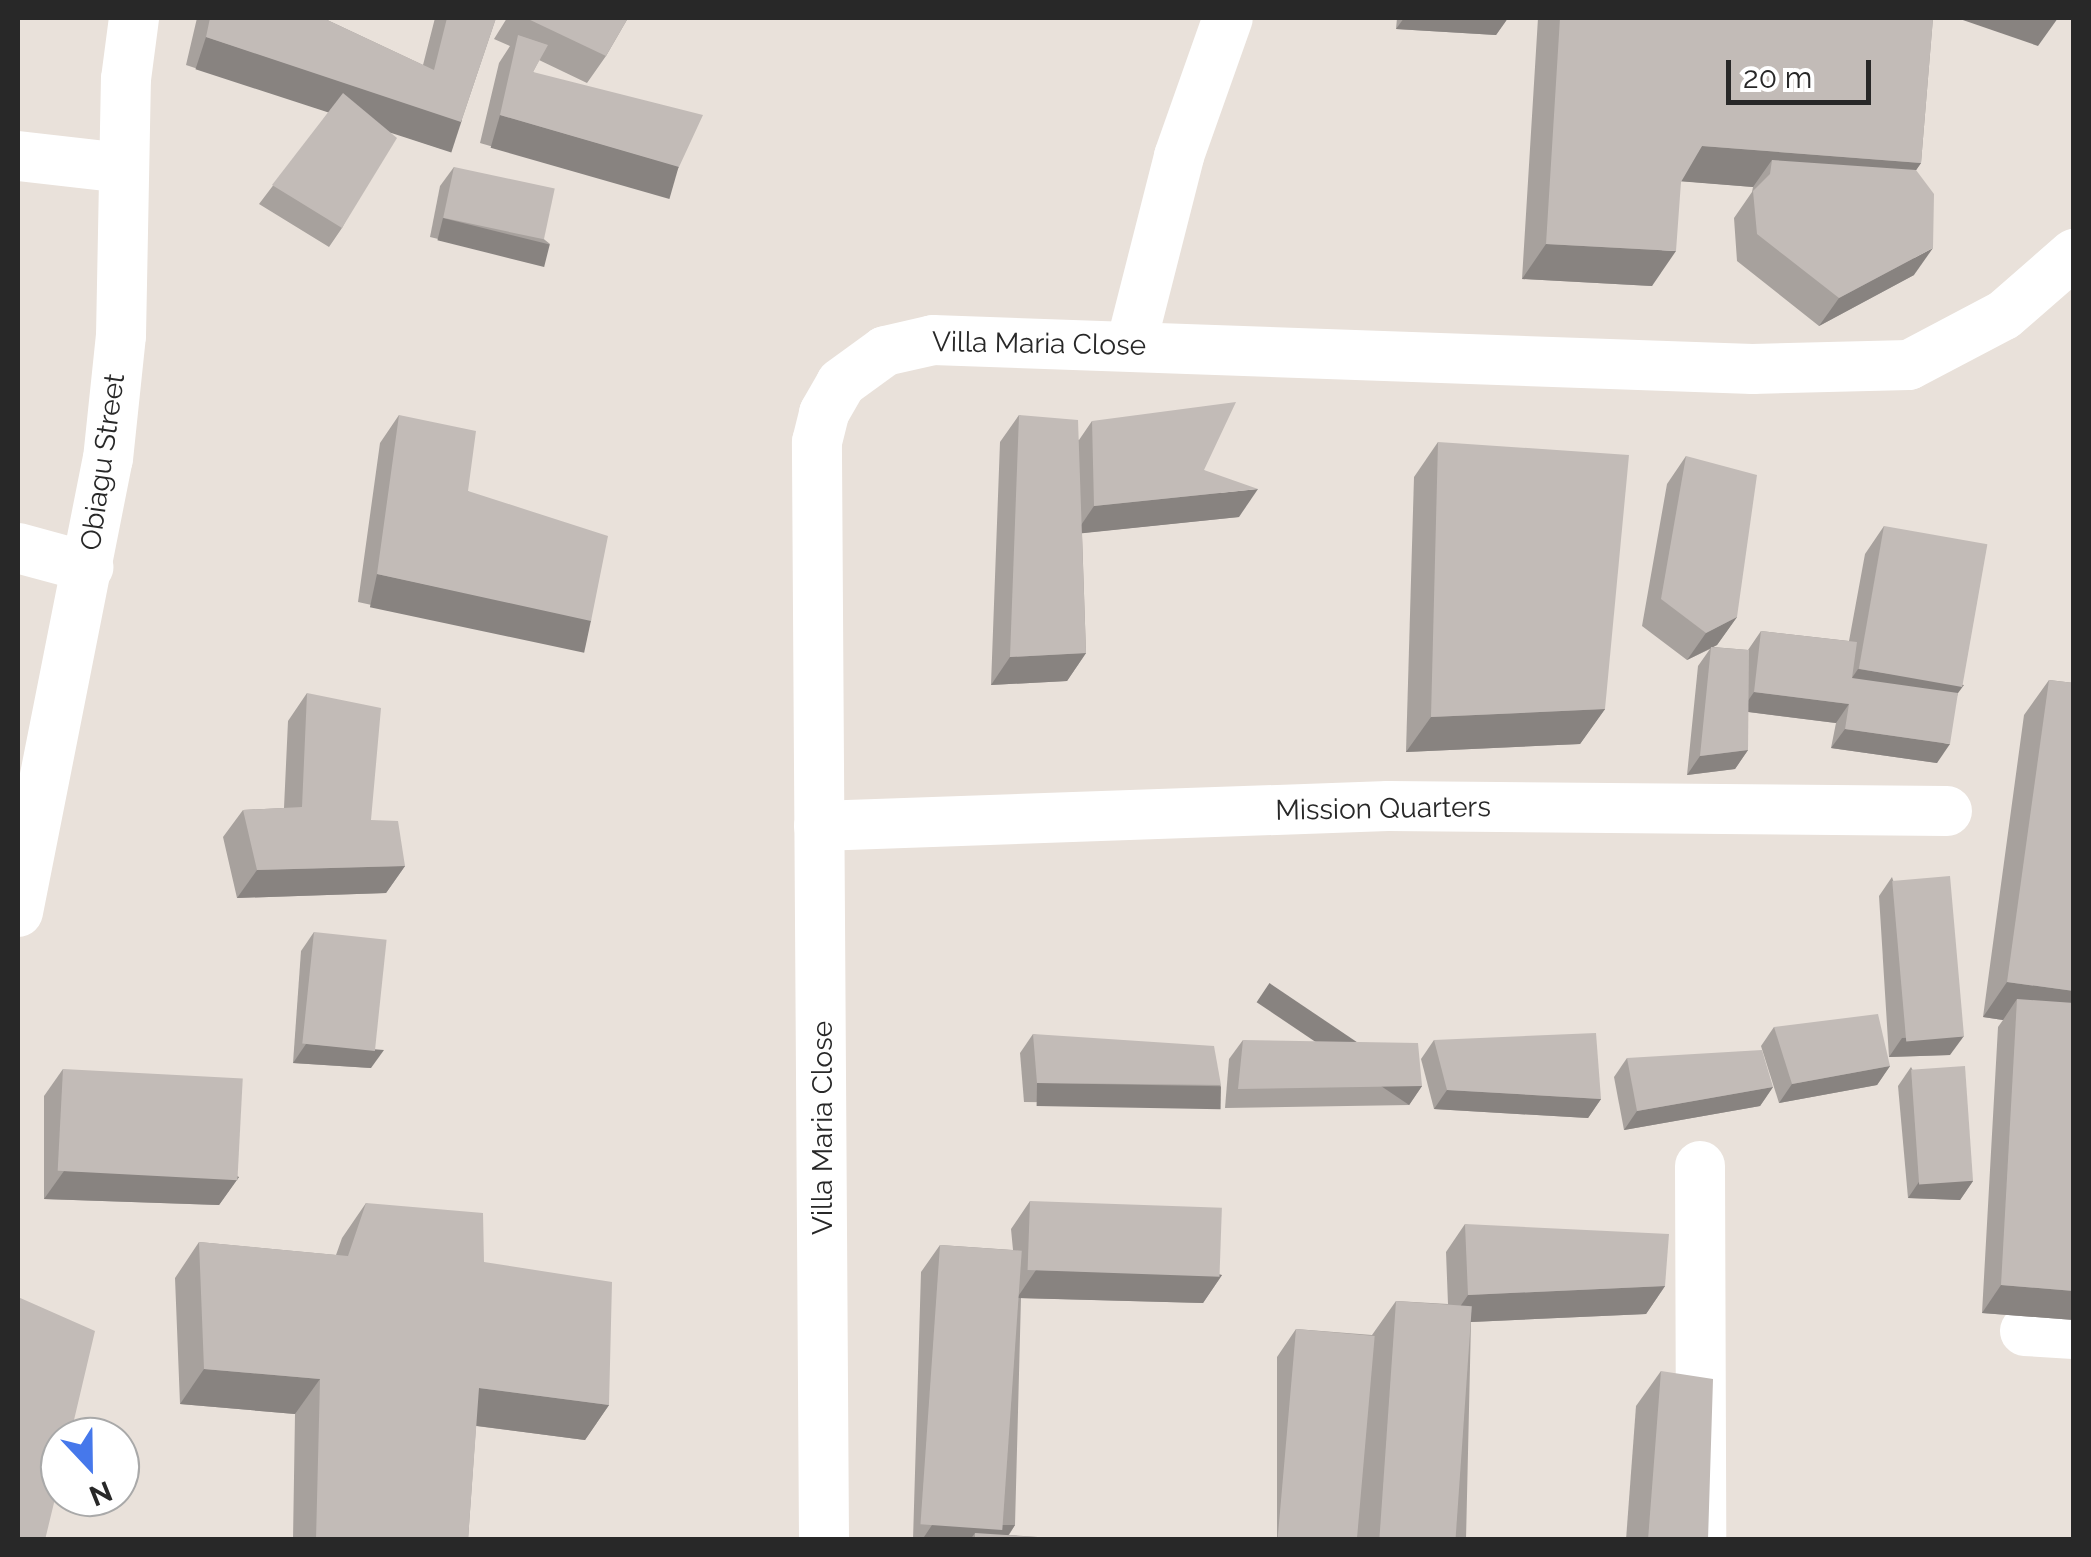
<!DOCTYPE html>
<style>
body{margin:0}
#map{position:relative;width:2091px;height:1557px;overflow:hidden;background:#e9e1da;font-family:Raleway,sans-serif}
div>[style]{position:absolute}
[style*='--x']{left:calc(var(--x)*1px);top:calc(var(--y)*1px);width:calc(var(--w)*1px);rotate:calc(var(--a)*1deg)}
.street>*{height:50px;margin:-25px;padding:0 25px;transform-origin:25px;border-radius:25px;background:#fff}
.wall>*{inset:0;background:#a7a19d}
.shaded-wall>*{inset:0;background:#888380;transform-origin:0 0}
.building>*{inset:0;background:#c2bbb7;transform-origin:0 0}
span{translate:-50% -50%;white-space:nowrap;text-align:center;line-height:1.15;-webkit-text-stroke:8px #fff;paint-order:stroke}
.street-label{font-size:28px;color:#282828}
.frame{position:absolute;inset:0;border:20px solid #282828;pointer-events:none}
.north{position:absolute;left:40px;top:1417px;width:100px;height:100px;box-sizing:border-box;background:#fff;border:2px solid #a9a9a9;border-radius:50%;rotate:158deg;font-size:28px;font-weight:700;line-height:40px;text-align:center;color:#282828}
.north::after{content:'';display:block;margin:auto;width:35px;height:45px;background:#4678eb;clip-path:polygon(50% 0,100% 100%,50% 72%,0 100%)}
.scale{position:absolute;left:1726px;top:60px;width:145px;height:45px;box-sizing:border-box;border:5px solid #282828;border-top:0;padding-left:12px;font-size:30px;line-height:35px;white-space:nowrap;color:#282828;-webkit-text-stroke:8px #fff;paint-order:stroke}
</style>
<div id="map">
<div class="street">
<div style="--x:18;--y:156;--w:106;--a:6.5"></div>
<div style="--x:1131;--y:345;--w:195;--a:-75.7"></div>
<div style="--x:1179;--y:156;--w:146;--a:-70.5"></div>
<div style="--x:18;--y:548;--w:73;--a:15.2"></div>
<div style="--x:819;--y:826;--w:569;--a:-2.01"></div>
<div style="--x:1388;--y:806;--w:559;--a:0.51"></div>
<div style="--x:18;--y:912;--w:462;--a:-78.8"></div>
<div style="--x:108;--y:459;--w:124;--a:-84"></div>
<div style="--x:121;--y:336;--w:257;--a:-88.9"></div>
<div style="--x:126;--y:79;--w:62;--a:-82.5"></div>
<div style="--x:1700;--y:1166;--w:374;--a:89.8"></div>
<div style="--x:2025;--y:1331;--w:49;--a:3.5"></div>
<div style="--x:824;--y:1540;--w:1098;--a:-90.37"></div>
<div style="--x:817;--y:442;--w:30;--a:-76"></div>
<div style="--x:824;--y:413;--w:34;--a:-60"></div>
<div style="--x:841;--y:383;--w:54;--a:-36"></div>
<div style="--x:885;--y:351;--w:49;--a:-12.9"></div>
<div style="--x:933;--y:340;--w:820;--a:2.03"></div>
<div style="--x:1752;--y:369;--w:157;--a:-1.5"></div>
<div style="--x:1909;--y:365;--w:107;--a:-27.8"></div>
<div style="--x:2004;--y:315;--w:93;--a:-41.1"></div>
</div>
<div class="wall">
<div style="clip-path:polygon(197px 18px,323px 18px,423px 65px,435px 18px,496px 18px,461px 122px,442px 149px,391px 132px,342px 228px,329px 247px,259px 204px,329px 112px,186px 65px)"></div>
<div style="clip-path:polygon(507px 18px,628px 18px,606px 56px,587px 83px,539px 60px,533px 72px,679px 167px,660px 195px,480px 143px,499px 63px,510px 46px,494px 39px)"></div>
<div style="clip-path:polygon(1397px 18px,1508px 18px,1496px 35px,1396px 29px)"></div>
<div style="clip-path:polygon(1538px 18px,1933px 18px,1921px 163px,1916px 170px,1914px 275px,1819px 326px,1737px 261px,1734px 218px,1752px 192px,1753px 187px,1681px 181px,1652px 286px,1522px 279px)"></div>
<div style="clip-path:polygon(454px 167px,550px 244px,537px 263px,430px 237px,440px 186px)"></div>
<div style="clip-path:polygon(399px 415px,468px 491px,591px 621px,571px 649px,358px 602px,380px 443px)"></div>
<div style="clip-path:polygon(1019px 415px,1079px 440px,1092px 421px,1204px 470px,1239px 517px,1082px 533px,1086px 653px,1067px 681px,991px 685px,1000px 442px)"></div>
<div style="clip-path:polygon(1438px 442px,1605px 709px,1580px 744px,1406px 752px,1414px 477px)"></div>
<div style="clip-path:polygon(1686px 456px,1737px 617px,1717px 645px,1713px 647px,1748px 650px,1761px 631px,1849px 641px,1865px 554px,1884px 526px,1958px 693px,1937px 763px,1831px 748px,1836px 723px,1748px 712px,1748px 750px,1735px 769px,1687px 775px,1698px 666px,1710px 649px,1687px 660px,1642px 626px,1667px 484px)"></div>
<div style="clip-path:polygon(2049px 680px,2074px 683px,2074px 1320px,1982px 1313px,1998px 1027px,2003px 1020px,1983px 1017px,2024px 715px)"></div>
<div style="clip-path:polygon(307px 693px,371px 820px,405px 866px,386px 893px,237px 898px,223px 837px,243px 810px,284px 808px,288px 721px)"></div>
<div style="clip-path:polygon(1892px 877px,1950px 1055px,1889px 1057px,1879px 896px)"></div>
<div style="clip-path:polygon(314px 932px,371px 1068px,293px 1063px,301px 951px)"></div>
<div style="clip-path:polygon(1774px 1027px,1890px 1066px,1877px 1085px,1779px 1103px,1761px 1046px)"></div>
<div style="clip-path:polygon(1033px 1034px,1221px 1085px,1208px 1104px,1024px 1102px,1020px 1053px)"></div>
<div style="clip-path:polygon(1243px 1040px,1422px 1086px,1409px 1105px,1225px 1108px,1229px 1059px)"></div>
<div style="clip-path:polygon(1434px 1040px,1601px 1099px,1588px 1118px,1434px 1109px,1421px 1059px)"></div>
<div style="clip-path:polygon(1627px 1058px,1773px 1087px,1760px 1106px,1624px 1130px,1614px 1077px)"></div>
<div style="clip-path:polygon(1911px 1067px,1973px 1181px,1960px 1200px,1908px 1198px,1898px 1086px)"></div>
<div style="clip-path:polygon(63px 1069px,239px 1177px,219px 1205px,44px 1199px,44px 1096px)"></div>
<div style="clip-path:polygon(1030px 1201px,1222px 1275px,1203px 1303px,1021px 1298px,1015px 1525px,1009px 1535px,1082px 1540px,913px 1540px,921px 1272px,940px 1245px,1013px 1250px,1011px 1229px)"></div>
<div style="clip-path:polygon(366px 1203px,484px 1262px,609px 1405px,585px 1440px,476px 1426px,468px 1540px,293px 1540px,295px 1414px,180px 1404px,175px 1278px,199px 1242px,336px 1255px,342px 1238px)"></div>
<div style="clip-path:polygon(1465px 1224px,1665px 1286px,1646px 1314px,1471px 1322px,1466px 1540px,1277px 1540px,1277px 1357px,1296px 1329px,1372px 1335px,1396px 1301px,1448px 1304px,1446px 1252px)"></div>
<div style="clip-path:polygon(1661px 1371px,1708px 1540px,1626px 1540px,1636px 1406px)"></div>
</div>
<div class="shaded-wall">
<div style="clip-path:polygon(1404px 18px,1508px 18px,1496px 35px,1396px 29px)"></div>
<div style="clip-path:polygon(1957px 18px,2058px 18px,2038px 46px)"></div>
<div style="left:206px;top:37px;width:269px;height:34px;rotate:18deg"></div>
<div style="left:500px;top:115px;width:186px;height:34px;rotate:16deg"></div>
<div style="clip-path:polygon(1702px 146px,1921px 163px,1897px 198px,1772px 160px,1753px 187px,1677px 181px)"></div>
<div style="left:443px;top:218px;width:110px;height:23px;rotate:14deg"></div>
<div style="clip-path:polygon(1546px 244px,1676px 251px,1652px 286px,1522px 279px)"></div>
<div style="clip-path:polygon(1933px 248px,1914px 275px,1819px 326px,1839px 298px)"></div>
<div style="clip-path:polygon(1258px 489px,1239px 517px,1075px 534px,1094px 506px)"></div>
<div style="left:377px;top:574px;width:219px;height:34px;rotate:12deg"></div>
<div style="clip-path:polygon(1737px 617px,1717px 645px,1687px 660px,1706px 633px)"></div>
<div style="clip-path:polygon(1086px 653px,1067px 681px,991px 685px,1010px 657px)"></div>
<div style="clip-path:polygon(1858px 669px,1964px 685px,1944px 712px,1839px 697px)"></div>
<div style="clip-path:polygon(1754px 692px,1849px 704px,1836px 723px,1741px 711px)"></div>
<div style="clip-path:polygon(1605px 709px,1580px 744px,1406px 752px,1431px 717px)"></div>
<div style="clip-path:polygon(1845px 729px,1950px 744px,1937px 763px,1831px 748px)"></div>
<div style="clip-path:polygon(1748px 750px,1735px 769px,1687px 775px,1700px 756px)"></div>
<div style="clip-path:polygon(405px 866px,386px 893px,237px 898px,257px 870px)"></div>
<div style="clip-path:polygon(2007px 982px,2074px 991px,2074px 1029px,2017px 999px,2003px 1020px,1983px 1017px)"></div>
<div style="clip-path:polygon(1964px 1036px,1950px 1055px,1889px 1057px,1902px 1038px)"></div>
<div style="clip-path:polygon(306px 1044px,384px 1050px,371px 1068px,293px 1063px)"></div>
<div style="clip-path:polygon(1890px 1066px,1877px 1085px,1779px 1103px,1792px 1084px)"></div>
<div style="left:1037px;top:1083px;width:184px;height:23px;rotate:1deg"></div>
<div style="left:1422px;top:1086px;width:23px;height:184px;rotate:124deg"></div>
<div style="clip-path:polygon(1773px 1087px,1760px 1106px,1624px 1130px,1637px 1111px)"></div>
<div style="clip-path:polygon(1447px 1090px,1601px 1099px,1588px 1118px,1434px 1109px)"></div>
<div style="clip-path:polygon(64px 1171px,239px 1177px,219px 1205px,44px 1199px)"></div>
<div style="clip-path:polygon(1921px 1179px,1973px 1181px,1960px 1200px,1908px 1198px)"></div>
<div style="clip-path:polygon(1036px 1270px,1222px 1275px,1203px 1303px,1017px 1298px)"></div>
<div style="clip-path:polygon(2001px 1285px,2074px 1291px,2074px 1320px,1982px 1313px)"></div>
<div style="clip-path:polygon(1665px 1286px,1646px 1314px,1449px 1323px,1468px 1295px)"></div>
<div style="clip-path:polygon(204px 1369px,320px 1379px,295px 1414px,180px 1404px)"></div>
<div style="clip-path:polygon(479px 1388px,609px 1405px,585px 1440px,455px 1423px)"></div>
<div style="clip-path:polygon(932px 1525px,1015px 1525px,1005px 1540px,975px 1533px,970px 1540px,922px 1540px)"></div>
</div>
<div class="building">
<div style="clip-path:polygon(210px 18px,323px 18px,434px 70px,447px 18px,496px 18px,461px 122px,206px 37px)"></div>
<div style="clip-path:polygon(526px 18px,628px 18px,606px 56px)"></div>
<div style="clip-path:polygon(1560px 18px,1933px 18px,1921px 163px,1702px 146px,1681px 182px,1676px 251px,1546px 244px)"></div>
<div style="clip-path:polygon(518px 35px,548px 45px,533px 72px,703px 115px,679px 167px,500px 115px)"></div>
<div style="clip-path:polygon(343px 93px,397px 138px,342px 228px,272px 185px)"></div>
<div style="clip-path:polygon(1772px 160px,1916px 170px,1934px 194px,1933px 248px,1839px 298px,1757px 234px,1753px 191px,1770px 174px)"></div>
<div style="left:454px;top:167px;width:103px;height:52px;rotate:12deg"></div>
<div style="clip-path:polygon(1236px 402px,1204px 470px,1258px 489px,1094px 506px,1092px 421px)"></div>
<div style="clip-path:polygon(399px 415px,476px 431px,468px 491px,608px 536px,591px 621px,377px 574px)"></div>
<div style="clip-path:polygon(1019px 415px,1078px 420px,1086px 653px,1010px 657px)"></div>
<div style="clip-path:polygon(1438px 442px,1629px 455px,1605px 709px,1431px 717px)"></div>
<div style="clip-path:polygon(1686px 456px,1757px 475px,1737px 617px,1706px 633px,1661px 599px)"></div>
<div style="left:1884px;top:526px;width:105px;height:145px;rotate:10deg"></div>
<div style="clip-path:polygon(18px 550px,19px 550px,18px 587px)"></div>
<div style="clip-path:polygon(1761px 631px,1857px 642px,1852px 678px,1958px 693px,1950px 744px,1845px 729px,1849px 704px,1754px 692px)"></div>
<div style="clip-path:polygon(1711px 647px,1749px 650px,1748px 750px,1700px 756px)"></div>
<div style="clip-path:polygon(2049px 680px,2074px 683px,2074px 991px,2007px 982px)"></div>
<div style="clip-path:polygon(307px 693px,381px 708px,371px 820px,398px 821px,405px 866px,257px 870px,243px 810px,302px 807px)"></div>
<div style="left:1950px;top:876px;width:161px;height:58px;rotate:85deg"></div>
<div style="left:314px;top:932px;width:73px;height:112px;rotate:6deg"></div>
<div style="clip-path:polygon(2017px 999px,2074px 1003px,2074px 1291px,2001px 1285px)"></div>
<div style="clip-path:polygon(1878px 1014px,1890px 1066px,1792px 1084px,1774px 1027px)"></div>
<div style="clip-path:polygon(1596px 1033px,1601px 1099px,1447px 1090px,1434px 1040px)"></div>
<div style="clip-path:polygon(1033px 1034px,1214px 1046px,1221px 1085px,1037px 1083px)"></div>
<div style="clip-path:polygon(1243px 1040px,1418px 1043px,1422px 1086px,1238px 1089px)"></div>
<div style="clip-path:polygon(1762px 1050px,1773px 1087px,1637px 1111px,1627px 1058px)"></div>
<div style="left:1965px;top:1066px;width:115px;height:54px;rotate:86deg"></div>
<div style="left:63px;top:1069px;width:180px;height:102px;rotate:3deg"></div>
<div style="left:1030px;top:1201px;width:192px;height:69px;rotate:2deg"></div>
<div style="clip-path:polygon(366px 1203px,483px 1213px,484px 1262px,612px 1282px,609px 1405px,479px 1388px,468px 1540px,316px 1540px,320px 1379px,204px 1369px,199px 1242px,348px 1256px)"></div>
<div style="clip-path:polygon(1465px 1224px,1669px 1234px,1665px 1286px,1468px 1295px)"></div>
<div style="left:940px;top:1245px;width:82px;height:280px;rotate:4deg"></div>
<div style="clip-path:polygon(18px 1297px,95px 1331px,70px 1437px,60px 1437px,60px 1478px,45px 1540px,18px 1540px)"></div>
<div style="left:1396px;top:1301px;width:76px;height:239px;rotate:4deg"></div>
<div style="left:1296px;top:1329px;width:79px;height:211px;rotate:5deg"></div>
<div style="clip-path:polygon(1661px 1371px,1713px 1379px,1708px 1540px,1648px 1540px)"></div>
<div style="clip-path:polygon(975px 1533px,1082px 1540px,975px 1540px)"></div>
</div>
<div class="street-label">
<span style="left:1039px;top:344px;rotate:1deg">Villa Maria Close</span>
<span style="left:103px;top:462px;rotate:-82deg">Obiagu Street</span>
<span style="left:1383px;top:809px;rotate:-1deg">Mission Quarters</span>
<span style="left:823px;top:1128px;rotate:-90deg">Villa Maria Close</span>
</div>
<div class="frame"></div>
<div class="north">N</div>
<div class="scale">20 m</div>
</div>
